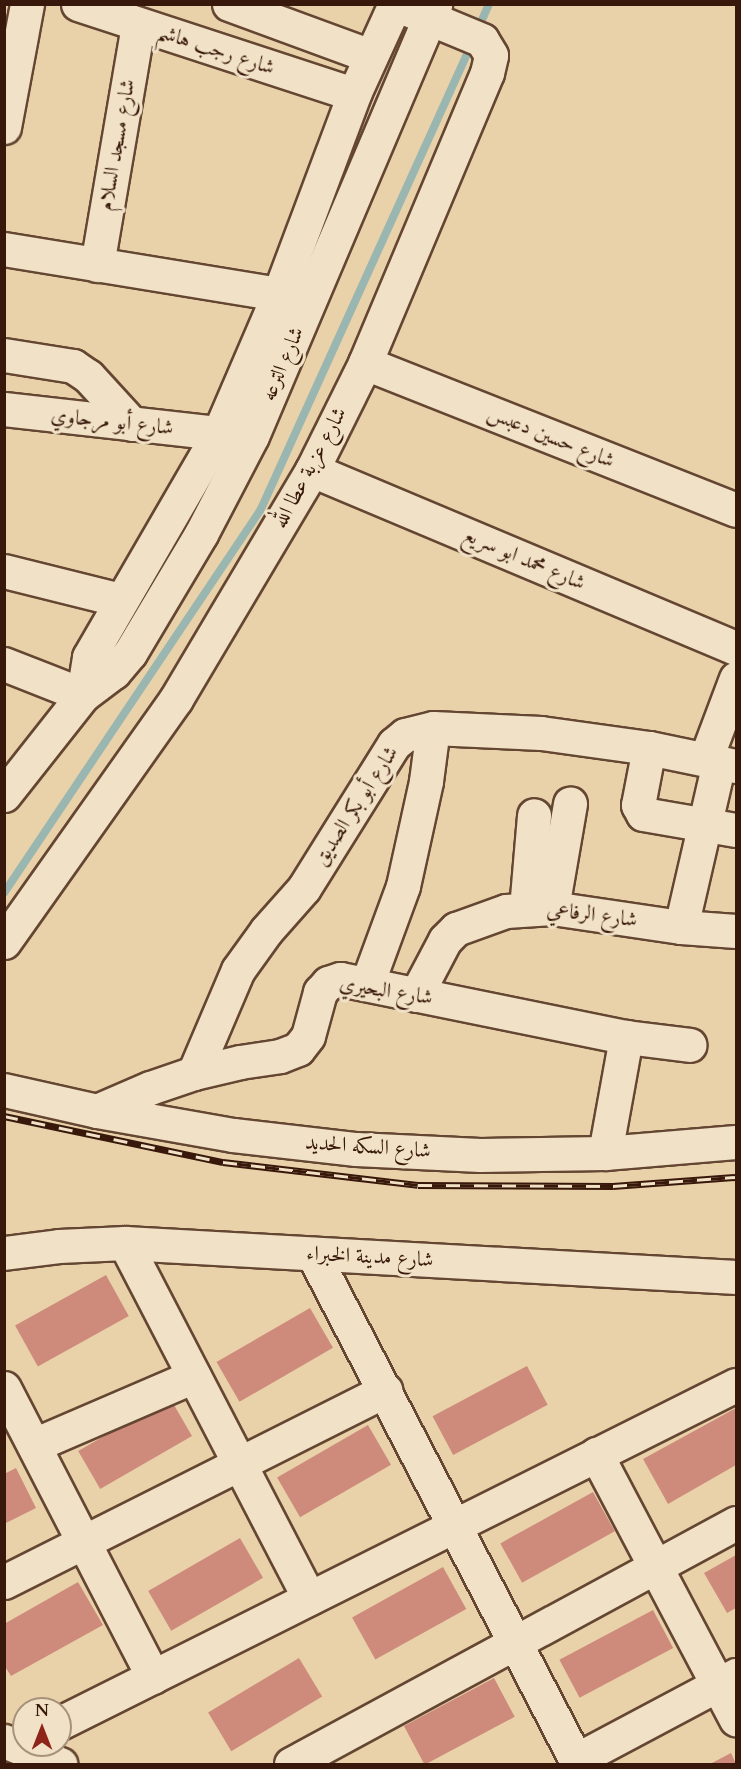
<!DOCTYPE html>
<meta charset="utf-8">
<style>
body{margin:0}
#map{position:relative;width:741px;height:1769px;overflow:hidden;background:#e9d2a9;font-family:Cardo,Amiri,serif}
div>[style]{position:absolute}
[style*='--x']{left:calc(var(--x)*1px);top:calc(var(--y)*1px);width:calc(var(--w)*1px);rotate:calc(var(--a)*1deg)}
.stream>*{height:8px;margin:-4px;padding:0 4px;transform-origin:4px;border-radius:4px;background:#99b6b1}
.building>*{inset:0;background:#ce8b7c;transform-origin:0 0}
.roads{filter:drop-shadow(2px 0 #644632) drop-shadow(-2px 0 #644632) drop-shadow(0 2px #644632) drop-shadow(0 -2px #644632)}
.minor>*{height:33px;margin:-16.5px;padding:0 16.5px;transform-origin:16.5px;border-radius:16.5px;background:#f1e2c7}
.rail>*{height:7px;margin-top:-3.5px;transform-origin:0;background:repeating-linear-gradient(90deg,#f1e2c7 0 14px,#38180a 0 28px);box-sizing:border-box;border-block:2px solid #38180a}
span{translate:-50% -50%;white-space:nowrap;text-align:center;line-height:1.15;-webkit-text-stroke:6px #f1e2c7;paint-order:stroke}
.street-label{font-size:21px;color:#38180a}
.frame{position:absolute;inset:0;border:6px solid #38180a;pointer-events:none}
.north{position:absolute;left:12px;top:1697px;width:60px;height:60px;box-sizing:border-box;background:#f1e2c7;border:2px solid #a7917b;border-radius:50%;rotate:0deg;font-size:16px;font-weight:700;line-height:24px;text-align:center;color:#38180a}
.north::after{content:'';display:block;margin:auto;width:21px;height:27px;background:#8f2418;clip-path:polygon(50% 0,100% 100%,50% 72%,0 100%)}
</style>
<div id="map">
<div class="stream">
<div style="--x:477;--y:31;--w:30;--a:-66"></div>
<div style="--x:4;--y:893;--w:462;--a:-56.2"></div>
<div style="--x:261;--y:509;--w:512;--a:-65.64"></div>
</div>
<div class="building">
<div style="left:106px;top:1275px;width:47px;height:104px;rotate:61deg"></div>
<div style="left:310px;top:1308px;width:46px;height:108px;rotate:60deg"></div>
<div style="left:527px;top:1366px;width:44px;height:107px;rotate:62deg"></div>
<div style="left:170px;top:1398px;width:44px;height:106px;rotate:60deg"></div>
<div style="clip-path:polygon(736px 1408px,736px 1465px,668px 1504px,643px 1459px)"></div>
<div style="left:368px;top:1425px;width:46px;height:105px;rotate:60deg"></div>
<div style="clip-path:polygon(16px 1468px,36px 1508px,4px 1524px,4px 1474px)"></div>
<div style="left:593px;top:1492px;width:45px;height:106px;rotate:61deg"></div>
<div style="left:240px;top:1538px;width:46px;height:106px;rotate:60deg"></div>
<div style="clip-path:polygon(736px 1555px,736px 1608px,727px 1613px,704px 1573px)"></div>
<div style="left:443px;top:1567px;width:48px;height:104px;rotate:61deg"></div>
<div style="clip-path:polygon(78px 1582px,103px 1625px,11px 1676px,4px 1665px,4px 1624px)"></div>
<div style="left:653px;top:1610px;width:43px;height:106px;rotate:62deg"></div>
<div style="left:299px;top:1658px;width:45px;height:106px;rotate:59deg"></div>
<div style="left:494px;top:1678px;width:44px;height:102px;rotate:62deg"></div>
<div style="clip-path:polygon(731px 1753px,736px 1764px,710px 1764px)"></div>
</div>
<div class="roads">
<div class="minor">
<div style="--x:78;--y:4;--w:290;--a:18.1"></div>
<div style="--x:229;--y:4;--w:150;--a:20.2"></div>
<div style="--x:4;--y:127;--w:125;--a:-79.4"></div>
<div style="--x:4;--y:249;--w:279;--a:9.3"></div>
<div style="--x:97;--y:265;--w:243;--a:-80.3"></div>
<div style="--x:4;--y:355;--w:70;--a:9.1"></div>
<div style="--x:73;--y:366;--w:18;--a:34"></div>
<div style="--x:88;--y:376;--w:65;--a:47.5"></div>
<div style="--x:365;--y:363;--w:399;--a:21.6"></div>
<div style="--x:4;--y:409;--w:216;--a:6.4"></div>
<div style="--x:312;--y:470;--w:460;--a:22.8"></div>
<div style="--x:4;--y:571;--w:120;--a:14"></div>
<div style="--x:4;--y:664;--w:85;--a:21.4"></div>
<div style="--x:83;--y:695;--w:38;--a:-81"></div>
<div style="--x:89;--y:657;--w:259;--a:-59.9"></div>
<div style="--x:219;--y:433;--w:151;--a:-66.7"></div>
<div style="--x:279;--y:294;--w:214;--a:-69.4"></div>
<div style="--x:354;--y:94;--w:99;--a:-65.5"></div>
<div style="--x:649;--y:748;--w:58;--a:100.9"></div>
<div style="--x:638;--y:805;--w:10;--a:61"></div>
<div style="--x:643;--y:814;--w:94;--a:9.8"></div>
<div style="--x:706;--y:758;--w:85;--a:-69.4"></div>
<div style="--x:4;--y:795;--w:127;--a:-51.7"></div>
<div style="--x:83;--y:695;--w:39;--a:-37"></div>
<div style="--x:114;--y:672;--w:25;--a:-50"></div>
<div style="--x:130;--y:653;--w:139;--a:-59.2"></div>
<div style="--x:201;--y:534;--w:110;--a:-62.5"></div>
<div style="--x:252;--y:436;--w:469;--a:-67"></div>
<div style="--x:552;--y:908;--w:106;--a:-80.2"></div>
<div style="--x:526;--y:909;--w:94;--a:-85.1"></div>
<div style="--x:681;--y:927;--w:169;--a:-77"></div>
<div style="--x:4;--y:942;--w:298;--a:-54.7"></div>
<div style="--x:176;--y:699;--w:266;--a:-59.3"></div>
<div style="--x:312;--y:470;--w:119;--a:-63.6"></div>
<div style="--x:365;--y:363;--w:315;--a:-67.2"></div>
<div style="--x:487;--y:73;--w:18;--a:-77"></div>
<div style="--x:491;--y:55;--w:17;--a:-121"></div>
<div style="--x:482;--y:40;--w:94;--a:-157.5"></div>
<div style="--x:367;--y:984;--w:104;--a:-69.8"></div>
<div style="--x:403;--y:886;--w:107;--a:-77.6"></div>
<div style="--x:426;--y:781;--w:53;--a:-82.5"></div>
<div style="--x:416;--y:995;--w:62;--a:-62.2"></div>
<div style="--x:445;--y:940;--w:16;--a:-45"></div>
<div style="--x:456;--y:929;--w:53;--a:-19.8"></div>
<div style="--x:506;--y:911;--w:46;--a:-3.7"></div>
<div style="--x:552;--y:908;--w:130;--a:8.4"></div>
<div style="--x:681;--y:927;--w:55;--a:4.2"></div>
<div style="--x:194;--y:1073;--w:112;--a:-66.9"></div>
<div style="--x:238;--y:970;--w:48;--a:-54.3"></div>
<div style="--x:266;--y:931;--w:57;--a:-48.5"></div>
<div style="--x:304;--y:888;--w:170;--a:-58"></div>
<div style="--x:394;--y:744;--w:14;--a:-39"></div>
<div style="--x:405;--y:735;--w:29;--a:-14"></div>
<div style="--x:433;--y:728;--w:108;--a:2.7"></div>
<div style="--x:541;--y:733;--w:109;--a:7.9"></div>
<div style="--x:649;--y:748;--w:89;--a:11.7"></div>
<div style="--x:4;--y:1090;--w:95;--a:12.7"></div>
<div style="--x:97;--y:1111;--w:138;--a:10"></div>
<div style="--x:233;--y:1135;--w:124;--a:6.5"></div>
<div style="--x:356;--y:1149;--w:124;--a:2.8"></div>
<div style="--x:480;--y:1155;--w:125;--a:-0.9"></div>
<div style="--x:605;--y:1153;--w:131;--a:-4.8"></div>
<div style="--x:97;--y:1111;--w:58;--a:-23.5"></div>
<div style="--x:150;--y:1088;--w:46;--a:-18.8"></div>
<div style="--x:194;--y:1073;--w:47;--a:-13.4"></div>
<div style="--x:240;--y:1062;--w:40;--a:-8.5"></div>
<div style="--x:280;--y:1056;--w:19;--a:-21"></div>
<div style="--x:298;--y:1049;--w:16;--a:-52"></div>
<div style="--x:308;--y:1036;--w:46;--a:-74.7"></div>
<div style="--x:320;--y:992;--w:12;--a:-48"></div>
<div style="--x:328;--y:983;--w:13;--a:-18"></div>
<div style="--x:340;--y:979;--w:292;--a:11.5"></div>
<div style="--x:626;--y:1037;--w:64;--a:7.1"></div>
<div style="--x:605;--y:1153;--w:118;--a:-79.7"></div>
<div style="--x:125;--y:1243;--w:400;--a:62.6"></div>
<div style="--x:4;--y:1253;--w:55;--a:-7.3"></div>
<div style="--x:59;--y:1246;--w:66;--a:-2.6"></div>
<div style="--x:125;--y:1243;--w:612;--a:3.19"></div>
<div style="--x:313;--y:1254;--w:575;--a:62.54"></div>
<div style="--x:4;--y:1388;--w:325;--a:62.7"></div>
<div style="--x:34;--y:1445;--w:174;--a:-23.3"></div>
<div style="--x:596;--y:1454;--w:300;--a:62.2"></div>
<div style="--x:4;--y:1582;--w:427;--a:-26.7"></div>
<div style="--x:60;--y:1723;--w:756;--a:-26.57"></div>
<div style="--x:4;--y:1741;--w:61;--a:22.3"></div>
<div style="--x:576;--y:1760;--w:181;--a:-28"></div>
<div style="--x:291;--y:1764;--w:506;--a:-28.44"></div>
</div>
</div>
<div class="rail">
<div style="--x:4;--y:1116;--w:224;--a:11.9"></div>
<div style="--x:223;--y:1162;--w:196;--a:6.7"></div>
<div style="--x:418;--y:1185;--w:195;--a:0.3"></div>
<div style="--x:613;--y:1186;--w:123;--a:-4.2"></div>
</div>
<div class="street-label">
<span style="left:216px;top:50px;rotate:18deg">شارع رجب هاشم</span>
<span style="left:117px;top:145px;rotate:-80deg">شارع مسجد السلام</span>
<span style="left:283px;top:364px;rotate:-67deg">شارع الترعه</span>
<span style="left:112px;top:422px;rotate:6deg">شارع أبو مرجاوي</span>
<span style="left:551px;top:437px;rotate:22deg">شارع حسين دعبس</span>
<span style="left:310px;top:468px;rotate:-62deg">شارع عزبة عطا الله</span>
<span style="left:524px;top:559px;rotate:23deg">شارع محمد ابو سريع</span>
<span style="left:356px;top:806px;rotate:-57deg">شارع أبو بكر الصديق</span>
<span style="left:592px;top:915px;rotate:7deg">شارع الرفاعي</span>
<span style="left:386px;top:991px;rotate:9deg">شارع البحيري</span>
<span style="left:368px;top:1147px;rotate:4deg">شارع السكه الحديد</span>
<span style="left:370px;top:1257px;rotate:3deg">شارع مدينة الخبراء</span>
</div>
<div class="frame"></div>
<div class="north">N</div>
</div>
